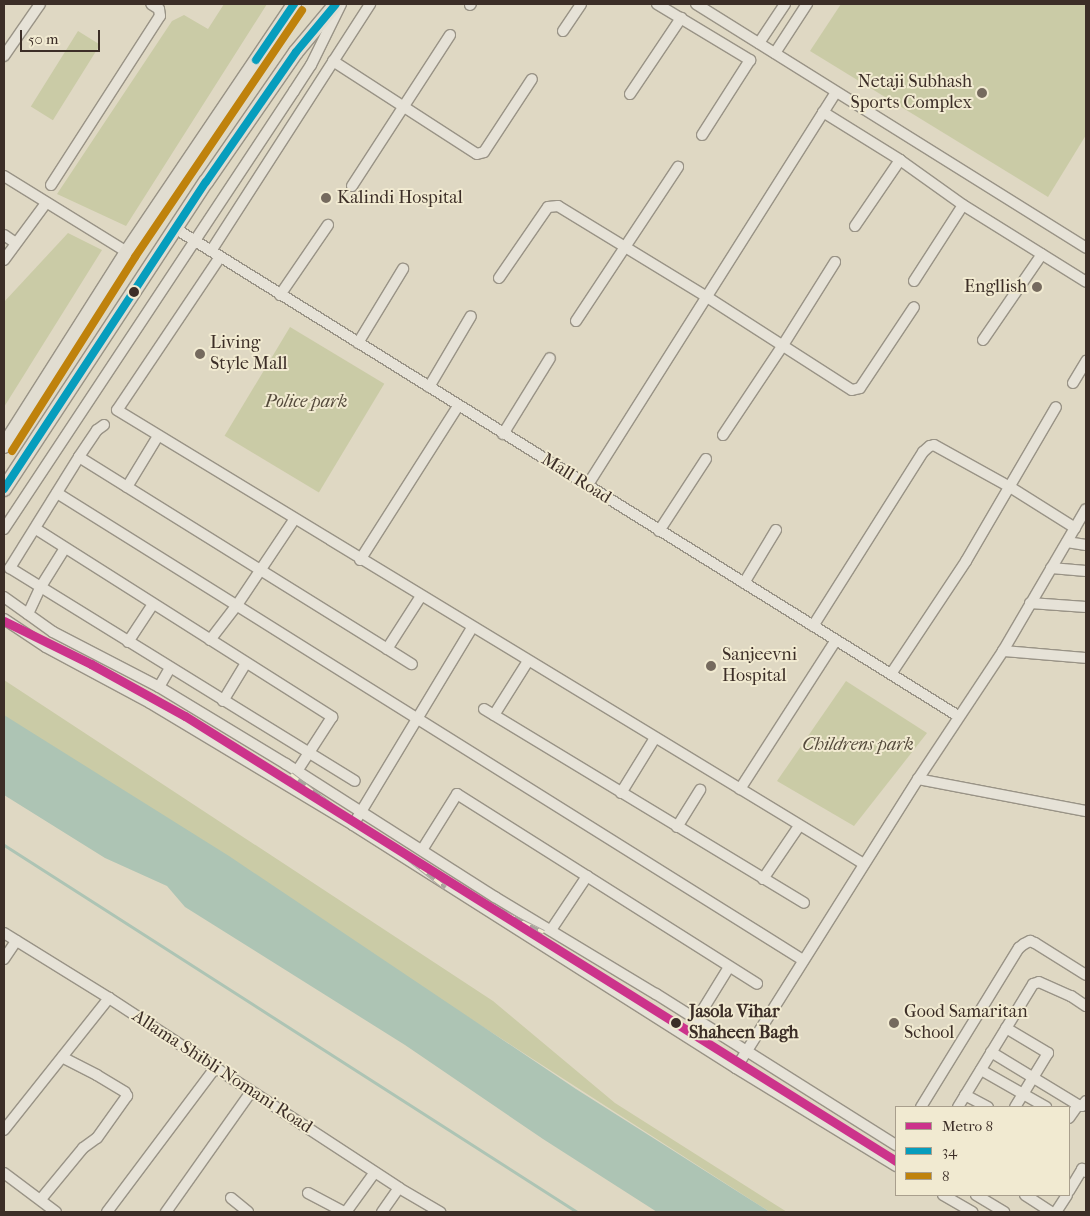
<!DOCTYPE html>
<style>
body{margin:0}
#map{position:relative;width:1090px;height:1216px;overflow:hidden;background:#dfd8c3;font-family:"IM FELL French Canon",serif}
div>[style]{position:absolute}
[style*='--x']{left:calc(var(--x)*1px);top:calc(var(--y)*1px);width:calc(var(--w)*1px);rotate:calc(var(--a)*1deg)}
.green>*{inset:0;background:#cacba6;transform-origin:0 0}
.water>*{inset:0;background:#adc4b4}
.stream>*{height:3px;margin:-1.5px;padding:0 1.5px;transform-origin:1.5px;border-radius:1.5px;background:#adc4b4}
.roads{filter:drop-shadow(1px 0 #999386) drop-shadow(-1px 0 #999386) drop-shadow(0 1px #999386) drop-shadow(0 -1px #999386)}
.minor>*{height:10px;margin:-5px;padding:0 5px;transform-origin:5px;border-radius:5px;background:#e6e2d7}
.major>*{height:14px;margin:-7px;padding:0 7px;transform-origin:7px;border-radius:7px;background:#e1ddd1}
.rail>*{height:5px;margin-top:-2.5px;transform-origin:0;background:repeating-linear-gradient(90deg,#f1ead1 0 9px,#a9a59d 0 18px);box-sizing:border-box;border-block:1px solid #a9a59d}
.bus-1>*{height:8px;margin:-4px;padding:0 4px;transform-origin:4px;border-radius:4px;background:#069dbd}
.bus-2>*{height:8px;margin:-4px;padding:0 4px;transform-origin:4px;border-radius:4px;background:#bf820c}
.metro-1>*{height:9px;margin:-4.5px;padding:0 4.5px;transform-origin:4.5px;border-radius:4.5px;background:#cc338b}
.dots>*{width:14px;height:14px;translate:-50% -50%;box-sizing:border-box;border:2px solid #f1ead1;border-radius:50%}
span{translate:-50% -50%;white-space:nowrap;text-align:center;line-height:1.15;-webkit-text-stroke:4px #f1ead1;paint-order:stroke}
.poi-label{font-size:18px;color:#3c2e27}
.right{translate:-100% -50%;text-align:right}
.left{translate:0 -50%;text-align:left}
.park-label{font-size:18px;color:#554b3c;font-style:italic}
.street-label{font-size:18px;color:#3c2e27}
.stop-label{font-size:18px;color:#3c2e27;font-weight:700}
.frame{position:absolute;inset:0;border:5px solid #3c2e27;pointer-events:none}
.legend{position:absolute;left:895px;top:1106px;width:175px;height:90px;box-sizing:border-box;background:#f1ead1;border:1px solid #a99f8d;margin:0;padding:6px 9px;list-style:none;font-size:15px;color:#3c2e27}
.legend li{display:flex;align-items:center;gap:10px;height:25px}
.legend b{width:25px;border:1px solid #a99f8d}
.scale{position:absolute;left:20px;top:30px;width:80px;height:22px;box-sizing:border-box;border:2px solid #3c2e27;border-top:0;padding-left:6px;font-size:15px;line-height:18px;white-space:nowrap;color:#3c2e27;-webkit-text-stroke:4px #f1ead1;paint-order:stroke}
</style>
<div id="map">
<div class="green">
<div style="clip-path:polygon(224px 4px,267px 4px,126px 226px,57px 194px,172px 21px,184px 15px,208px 29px)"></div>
<div style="clip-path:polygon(841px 4px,1086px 4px,1086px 135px,1048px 197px,810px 51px)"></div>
<div style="left:78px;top:31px;width:26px;height:89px;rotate:32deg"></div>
<div style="clip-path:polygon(68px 233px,102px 250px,4px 407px,4px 302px)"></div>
<div style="left:290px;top:327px;width:110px;height:127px;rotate:31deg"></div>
<div style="clip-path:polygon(4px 680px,493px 1001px,615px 1103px,787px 1212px,770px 1212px,4px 718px)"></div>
<div style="clip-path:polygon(846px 681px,927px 733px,854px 826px,777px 781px)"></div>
</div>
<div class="water">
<div style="clip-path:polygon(4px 715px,229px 856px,576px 1089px,770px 1212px,657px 1212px,543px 1139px,405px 1045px,185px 907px,167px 886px,105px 858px,4px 795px)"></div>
</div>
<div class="stream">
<div style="--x:4;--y:845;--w:680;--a:32.64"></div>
</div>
<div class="roads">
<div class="minor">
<div style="--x:657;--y:4;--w:109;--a:31.1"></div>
<div style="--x:750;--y:60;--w:89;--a:122.6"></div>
<div style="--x:696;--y:4;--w:460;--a:32"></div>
<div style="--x:470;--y:5;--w:1;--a:-45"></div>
<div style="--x:563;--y:31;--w:32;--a:-56"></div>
<div style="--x:759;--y:43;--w:47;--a:-56.3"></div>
<div style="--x:775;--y:53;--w:59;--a:-56.9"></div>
<div style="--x:4;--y:56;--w:63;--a:-55.3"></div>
<div style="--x:333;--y:61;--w:171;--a:32.9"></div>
<div style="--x:477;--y:154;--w:7;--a:-16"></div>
<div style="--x:484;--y:152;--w:87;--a:-56.7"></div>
<div style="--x:630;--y:94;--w:92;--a:-56.1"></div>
<div style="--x:823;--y:112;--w:91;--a:31.9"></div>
<div style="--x:900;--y:160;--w:77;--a:35.5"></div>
<div style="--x:963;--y:205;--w:145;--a:32"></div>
<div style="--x:4;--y:176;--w:145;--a:31.7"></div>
<div style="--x:51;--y:185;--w:201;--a:-57.2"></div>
<div style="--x:160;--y:16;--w:7;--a:-98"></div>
<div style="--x:159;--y:9;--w:9;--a:-148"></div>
<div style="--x:352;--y:186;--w:180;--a:-57"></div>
<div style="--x:855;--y:226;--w:80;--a:-55.7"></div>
<div style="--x:176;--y:229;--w:921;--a:31.91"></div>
<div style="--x:4;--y:235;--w:14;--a:34"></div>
<div style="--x:211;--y:251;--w:294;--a:-57.2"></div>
<div style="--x:220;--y:257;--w:184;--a:123.9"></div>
<div style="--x:117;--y:410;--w:874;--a:31.29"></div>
<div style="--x:4;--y:260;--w:71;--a:-53.6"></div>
<div style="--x:499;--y:278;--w:86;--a:-55.4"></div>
<div style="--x:548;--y:207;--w:10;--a:-6"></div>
<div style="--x:558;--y:206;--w:175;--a:31.4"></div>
<div style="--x:707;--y:297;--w:172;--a:32.7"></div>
<div style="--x:852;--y:390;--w:8;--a:-14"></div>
<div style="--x:860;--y:388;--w:97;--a:-56.3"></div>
<div style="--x:914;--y:281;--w:90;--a:-57.2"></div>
<div style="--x:280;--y:295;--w:85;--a:-55.6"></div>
<div style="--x:576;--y:321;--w:185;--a:-56.5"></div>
<div style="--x:983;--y:340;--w:104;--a:-55.5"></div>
<div style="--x:358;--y:343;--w:87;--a:-58.7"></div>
<div style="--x:1073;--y:383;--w:26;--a:-59"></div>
<div style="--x:429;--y:387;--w:82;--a:-59.4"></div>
<div style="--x:104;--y:425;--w:9;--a:144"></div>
<div style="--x:97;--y:430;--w:32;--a:124"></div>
<div style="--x:79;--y:457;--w:131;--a:121.9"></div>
<div style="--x:10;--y:568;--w:405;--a:31.7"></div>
<div style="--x:503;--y:434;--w:89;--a:-58.3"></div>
<div style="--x:723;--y:435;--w:108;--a:-56.3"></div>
<div style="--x:783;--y:345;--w:98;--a:-57.9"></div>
<div style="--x:79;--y:457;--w:392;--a:31.9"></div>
<div style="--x:587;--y:486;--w:466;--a:-57.7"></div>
<div style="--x:127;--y:487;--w:60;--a:-58.7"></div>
<div style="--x:57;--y:493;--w:880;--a:32.05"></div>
<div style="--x:4;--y:529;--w:525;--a:-56.49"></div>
<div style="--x:294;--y:91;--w:31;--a:-57"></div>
<div style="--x:311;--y:65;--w:68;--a:-63.8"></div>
<div style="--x:36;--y:529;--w:351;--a:32.4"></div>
<div style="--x:332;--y:717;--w:64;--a:122.9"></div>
<div style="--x:659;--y:531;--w:86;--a:-56.9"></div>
<div style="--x:1067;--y:542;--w:19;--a:9"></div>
<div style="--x:360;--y:560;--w:183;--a:-57.5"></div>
<div style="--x:1051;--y:568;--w:35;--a:5"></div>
<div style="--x:744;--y:583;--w:62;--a:-58.9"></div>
<div style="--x:4;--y:597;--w:60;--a:35.5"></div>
<div style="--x:53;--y:632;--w:119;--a:27.4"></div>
<div style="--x:159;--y:687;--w:149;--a:31.2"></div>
<div style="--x:286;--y:764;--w:248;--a:32.5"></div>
<div style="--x:495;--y:897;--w:188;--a:31.1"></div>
<div style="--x:656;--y:994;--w:284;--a:32.2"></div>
<div style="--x:1030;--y:603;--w:56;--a:4.1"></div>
<div style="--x:28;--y:614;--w:29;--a:-65"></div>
<div style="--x:40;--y:588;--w:47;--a:-58"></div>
<div style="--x:4;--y:619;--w:50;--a:33.7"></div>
<div style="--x:46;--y:647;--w:118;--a:28.3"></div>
<div style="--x:150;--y:703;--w:237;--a:31"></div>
<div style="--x:353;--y:825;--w:454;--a:32.4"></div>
<div style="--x:736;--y:1068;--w:188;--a:31.5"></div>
<div style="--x:813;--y:626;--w:206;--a:-57.7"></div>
<div style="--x:923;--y:452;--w:9;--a:-41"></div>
<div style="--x:930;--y:446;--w:4;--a:-14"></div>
<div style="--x:934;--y:445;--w:87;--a:28.9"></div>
<div style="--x:1010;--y:487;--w:77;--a:32.2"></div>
<div style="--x:210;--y:640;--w:44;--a:-52.4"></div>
<div style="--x:237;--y:605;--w:102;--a:-56.2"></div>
<div style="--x:128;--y:642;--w:45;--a:-56.7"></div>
<div style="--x:387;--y:649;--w:63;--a:-57.3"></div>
<div style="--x:1003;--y:651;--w:83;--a:4.8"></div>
<div style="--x:891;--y:674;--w:136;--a:-56.4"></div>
<div style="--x:966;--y:561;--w:178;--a:-59.7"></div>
<div style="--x:159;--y:687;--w:22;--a:-60"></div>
<div style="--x:223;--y:701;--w:44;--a:-58.8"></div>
<div style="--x:484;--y:709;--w:374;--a:31.2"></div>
<div style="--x:494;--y:715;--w:64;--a:-57.8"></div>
<div style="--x:918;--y:779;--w:171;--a:10.8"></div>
<div style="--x:740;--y:789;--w:177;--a:-57.2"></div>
<div style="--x:621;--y:793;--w:65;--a:-58.3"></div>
<div style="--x:353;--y:825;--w:230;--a:-58.9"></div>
<div style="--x:677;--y:827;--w:44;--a:-58.1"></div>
<div style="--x:422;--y:850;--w:66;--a:-58"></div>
<div style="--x:457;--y:794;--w:355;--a:32.3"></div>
<div style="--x:763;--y:879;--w:64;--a:-55.8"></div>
<div style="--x:551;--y:930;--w:65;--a:-56.3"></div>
<div style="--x:4;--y:933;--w:123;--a:31.8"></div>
<div style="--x:109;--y:998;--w:347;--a:33.2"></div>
<div style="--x:399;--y:1188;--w:48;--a:30.3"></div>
<div style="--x:4;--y:959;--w:22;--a:-56"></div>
<div style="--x:697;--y:1019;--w:61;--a:-58.4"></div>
<div style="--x:1006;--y:1028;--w:49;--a:30.8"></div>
<div style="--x:1048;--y:1053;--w:63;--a:121.4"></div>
<div style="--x:991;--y:1052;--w:102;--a:31.3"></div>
<div style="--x:1078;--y:1105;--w:4;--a:14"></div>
<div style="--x:1082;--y:1106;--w:6;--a:-51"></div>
<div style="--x:736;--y:1068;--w:342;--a:-57.8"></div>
<div style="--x:918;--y:779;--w:154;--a:-56.4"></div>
<div style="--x:1003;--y:651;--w:164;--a:-59.7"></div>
<div style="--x:981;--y:1070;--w:75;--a:29.6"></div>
<div style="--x:965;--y:1095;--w:26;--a:28"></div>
<div style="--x:921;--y:1107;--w:187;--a:-58.4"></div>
<div style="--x:1019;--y:948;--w:6;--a:-39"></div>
<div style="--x:1024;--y:944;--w:7;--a:-27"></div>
<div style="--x:1030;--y:941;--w:5;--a:22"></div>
<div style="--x:1035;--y:943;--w:60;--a:32.1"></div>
<div style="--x:958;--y:1107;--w:144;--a:-58.6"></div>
<div style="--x:1033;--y:984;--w:6;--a:-18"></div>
<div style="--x:1039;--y:982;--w:35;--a:24"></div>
<div style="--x:1071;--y:996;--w:18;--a:34"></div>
<div style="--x:1069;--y:1118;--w:16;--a:-55"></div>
<div style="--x:4;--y:1130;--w:169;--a:-51.5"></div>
<div style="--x:4;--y:1173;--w:65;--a:36.9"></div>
<div style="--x:1069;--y:1191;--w:26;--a:-59"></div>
<div style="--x:1082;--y:1169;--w:5;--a:37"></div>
<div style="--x:308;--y:1193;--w:41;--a:27.8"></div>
<div style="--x:943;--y:1195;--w:34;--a:30"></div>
<div style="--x:976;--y:1195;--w:33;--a:31"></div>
<div style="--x:1025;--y:1195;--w:31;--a:33"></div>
<div style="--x:231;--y:1198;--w:22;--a:39"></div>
<div style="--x:41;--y:1199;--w:66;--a:-50.5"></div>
<div style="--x:83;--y:1148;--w:17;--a:-36"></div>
<div style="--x:97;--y:1138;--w:52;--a:-54.5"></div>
<div style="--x:127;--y:1096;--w:4;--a:-117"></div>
<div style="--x:125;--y:1092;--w:33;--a:-149"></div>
<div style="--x:97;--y:1075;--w:39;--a:-153"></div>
<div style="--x:107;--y:1212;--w:180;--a:-53.1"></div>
<div style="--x:166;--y:1212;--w:147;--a:-54.7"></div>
<div style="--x:346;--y:1212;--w:49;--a:-54.1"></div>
<div style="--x:382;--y:1212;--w:29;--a:-55"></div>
<div style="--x:1056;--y:1212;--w:20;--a:-57"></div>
</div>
<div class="major">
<div style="--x:4;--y:446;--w:230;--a:-57.6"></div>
<div style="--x:127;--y:252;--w:299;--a:-56"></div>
<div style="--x:4;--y:489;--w:367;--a:-56.7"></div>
<div style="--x:206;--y:182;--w:158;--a:-55.3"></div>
<div style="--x:296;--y:52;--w:62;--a:-50.2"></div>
</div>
</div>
<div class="rail">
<div style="--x:291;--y:774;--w:54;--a:37.5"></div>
<div style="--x:392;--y:845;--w:68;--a:38.4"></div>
<div style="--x:490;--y:905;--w:60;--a:26.6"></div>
</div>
<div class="bus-1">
<div style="--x:256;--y:60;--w:68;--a:-55.8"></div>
<div style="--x:4;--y:489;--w:367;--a:-56.7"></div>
<div style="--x:206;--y:182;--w:158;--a:-55.3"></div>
<div style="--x:296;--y:52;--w:62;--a:-50.2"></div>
</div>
<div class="bus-2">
<div style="--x:12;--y:451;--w:230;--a:-57.6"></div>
<div style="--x:135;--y:257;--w:298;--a:-55.9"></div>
</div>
<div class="metro-1">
<div style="--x:4;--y:621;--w:97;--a:26.3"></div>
<div style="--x:91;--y:664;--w:107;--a:29"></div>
<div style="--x:185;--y:716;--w:839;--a:32.04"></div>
</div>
<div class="dots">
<div style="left:982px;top:93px;background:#756a5e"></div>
<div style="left:326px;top:198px;background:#756a5e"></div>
<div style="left:1037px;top:287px;background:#756a5e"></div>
<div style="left:134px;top:292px;background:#3c2e27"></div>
<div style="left:200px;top:354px;background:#756a5e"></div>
<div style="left:711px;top:666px;background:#756a5e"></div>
<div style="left:676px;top:1023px;background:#3c2e27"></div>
<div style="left:894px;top:1023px;background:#756a5e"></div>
</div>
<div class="poi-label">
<span class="right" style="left:972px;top:93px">Netaji Subhash<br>Sports Complex</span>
<span class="left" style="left:337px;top:198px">Kalindi Hospital</span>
<span class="right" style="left:1027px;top:287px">Engllish</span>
<span class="left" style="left:210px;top:354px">Living<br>Style Mall</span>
<span class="left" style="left:722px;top:666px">Sanjeevni<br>Hospital</span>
<span class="left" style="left:904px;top:1023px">Good Samaritan<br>School</span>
</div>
<div class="park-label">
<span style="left:306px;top:402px">Police park</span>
<span style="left:858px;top:745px">Childrens park</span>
</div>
<div class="street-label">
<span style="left:576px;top:479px;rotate:32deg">Mall Road</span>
<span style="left:222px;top:1072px;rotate:33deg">Allama Shibli Nomani Road</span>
</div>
<div class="stop-label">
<span class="left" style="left:689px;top:1023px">Jasola Vihar<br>Shaheen Bagh</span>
</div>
<div class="frame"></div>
<ul class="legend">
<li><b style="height:6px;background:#cc338b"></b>Metro 8</li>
<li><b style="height:6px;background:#069dbd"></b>34</li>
<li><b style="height:6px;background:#bf820c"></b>8</li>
</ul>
<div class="scale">50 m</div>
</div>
